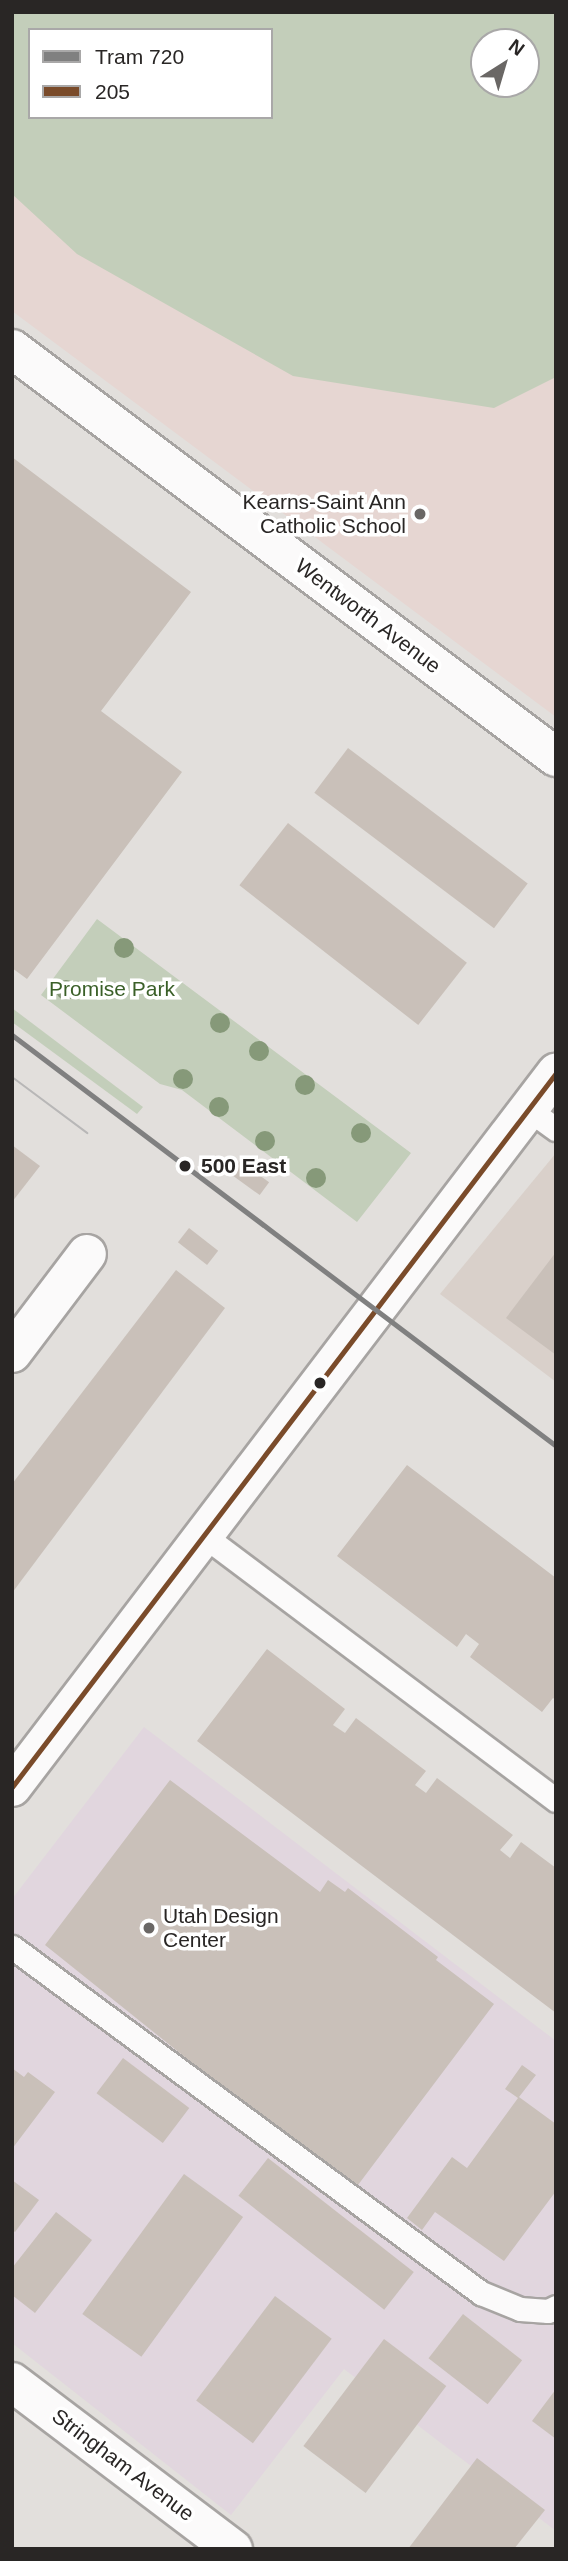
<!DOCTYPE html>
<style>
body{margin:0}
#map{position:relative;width:568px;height:2561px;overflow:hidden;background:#e2dfdc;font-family:Arial,sans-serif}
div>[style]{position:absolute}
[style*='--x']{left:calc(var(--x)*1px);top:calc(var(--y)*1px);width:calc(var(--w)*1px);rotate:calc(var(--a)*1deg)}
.commercial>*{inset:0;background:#e1d6de}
.built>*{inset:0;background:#d9d0ca}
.education>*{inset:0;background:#e6d6d2}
.green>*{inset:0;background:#c3ceba}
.building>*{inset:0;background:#c9c0b9;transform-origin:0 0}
.roads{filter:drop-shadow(2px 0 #a7a4a2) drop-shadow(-2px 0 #a7a4a2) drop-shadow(0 2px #a7a4a2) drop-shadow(0 -2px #a7a4a2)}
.service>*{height:23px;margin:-11.5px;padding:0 11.5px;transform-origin:11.5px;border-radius:11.5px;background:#fbfafa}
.minor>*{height:38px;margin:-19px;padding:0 19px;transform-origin:19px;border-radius:19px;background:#fbfafa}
.tertiary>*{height:38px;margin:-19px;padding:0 19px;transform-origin:19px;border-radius:19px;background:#fbfafa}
.tram>*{height:2px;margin:-1px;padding:0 1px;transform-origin:1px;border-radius:1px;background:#b8b7b7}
.bus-1>*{height:5px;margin:-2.5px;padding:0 2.5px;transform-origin:2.5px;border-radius:2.5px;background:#7a4b2a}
.tram-1>*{height:5px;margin:-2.5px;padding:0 2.5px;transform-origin:2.5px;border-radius:2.5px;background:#808080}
.trees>*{width:20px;height:20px;margin:-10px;border-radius:50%;background:#869979}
.dots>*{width:19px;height:19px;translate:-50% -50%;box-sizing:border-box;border:4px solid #fff;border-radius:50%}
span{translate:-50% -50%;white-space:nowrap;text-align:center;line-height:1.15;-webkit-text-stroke:7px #fff;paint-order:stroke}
.poi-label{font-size:21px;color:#292625}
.right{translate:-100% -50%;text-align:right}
.left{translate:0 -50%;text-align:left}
.street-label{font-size:21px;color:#292625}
.park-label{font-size:21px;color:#3a5f28}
.stop-label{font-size:21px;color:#292625;font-weight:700}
.frame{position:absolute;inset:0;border:14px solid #292625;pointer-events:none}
.legend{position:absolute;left:28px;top:28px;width:245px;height:91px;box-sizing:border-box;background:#fff;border:2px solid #a9a8a8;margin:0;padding:9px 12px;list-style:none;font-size:21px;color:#292625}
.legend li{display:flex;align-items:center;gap:14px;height:35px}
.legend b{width:35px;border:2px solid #a9a8a8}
.north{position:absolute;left:470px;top:28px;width:70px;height:70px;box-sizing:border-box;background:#fff;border:2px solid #a9a8a8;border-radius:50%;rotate:37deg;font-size:19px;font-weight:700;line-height:28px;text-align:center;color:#292625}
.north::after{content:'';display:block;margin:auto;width:24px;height:32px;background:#6a6765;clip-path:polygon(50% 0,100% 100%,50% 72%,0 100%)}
</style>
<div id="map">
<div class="commercial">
<div style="clip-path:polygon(144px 1727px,556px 2041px,556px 2531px,344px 2369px,231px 2515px,12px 2343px,12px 1899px)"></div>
</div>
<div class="built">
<div style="clip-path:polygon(556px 1153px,556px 1382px,440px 1294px)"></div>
</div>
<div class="education">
<div style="clip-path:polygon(evenodd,12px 12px,556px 12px,556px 717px,12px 311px,12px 12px,30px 30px,271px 30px,271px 117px,30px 117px,30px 30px,12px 12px,484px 42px,526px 42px,526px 84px,484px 84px,484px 42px)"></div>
</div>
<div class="green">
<div style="clip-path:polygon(evenodd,12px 12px,556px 12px,556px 377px,494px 408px,293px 376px,77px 254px,12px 194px,12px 12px,30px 30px,271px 30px,271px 117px,30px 117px,30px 30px,12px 12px,484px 42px,526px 42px,526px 84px,484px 84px,484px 42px)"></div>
<div style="clip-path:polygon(97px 919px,411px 1153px,357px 1222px,182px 1090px,160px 1084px,41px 995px)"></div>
<div style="clip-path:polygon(12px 1008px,143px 1107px,137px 1114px,12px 1022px)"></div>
</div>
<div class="building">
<div style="clip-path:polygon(12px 457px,191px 592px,101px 711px,182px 772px,27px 979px,12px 968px)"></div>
<div style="left:348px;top:748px;width:225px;height:56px;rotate:37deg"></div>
<div style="left:288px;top:823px;width:227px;height:79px;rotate:38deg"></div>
<div style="clip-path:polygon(12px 1145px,40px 1166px,12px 1202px)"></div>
<div style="left:240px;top:1161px;width:36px;height:16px;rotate:36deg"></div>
<div style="left:189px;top:1228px;width:37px;height:18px;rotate:38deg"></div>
<div style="clip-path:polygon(556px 1252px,556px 1355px,506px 1318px)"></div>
<div style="clip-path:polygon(176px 1270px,225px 1308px,12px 1593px,12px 1484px)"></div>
<div style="clip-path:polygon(407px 1465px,556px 1578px,556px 1700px,553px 1698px,542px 1712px,470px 1657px,479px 1644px,466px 1634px,457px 1647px,337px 1556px)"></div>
<div style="clip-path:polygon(267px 1649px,345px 1709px,333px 1725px,345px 1733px,356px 1718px,426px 1771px,415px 1785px,426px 1793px,437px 1778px,513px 1835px,500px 1850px,510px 1858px,521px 1842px,556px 1868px,556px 2013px,197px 1741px)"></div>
<div style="clip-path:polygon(170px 1780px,320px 1892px,328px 1880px,345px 1892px,348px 1888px,438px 1957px,436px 1960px,494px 2004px,358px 2185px,206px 2074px,45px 1945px)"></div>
<div style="left:123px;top:2058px;width:83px;height:44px;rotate:37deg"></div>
<div style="clip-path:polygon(522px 2065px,536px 2075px,519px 2097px,556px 2124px,556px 2191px,504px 2261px,435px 2212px,422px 2230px,407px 2218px,452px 2157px,467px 2168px,518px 2098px,505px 2089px)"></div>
<div style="clip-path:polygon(12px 2068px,24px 2077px,28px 2072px,55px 2092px,12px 2149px)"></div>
<div style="left:268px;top:2158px;width:185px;height:48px;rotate:38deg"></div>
<div style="left:184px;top:2174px;width:73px;height:173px;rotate:36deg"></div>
<div style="clip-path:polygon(12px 2180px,39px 2200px,15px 2232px,12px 2230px)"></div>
<div style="clip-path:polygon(56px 2212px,92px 2240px,35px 2313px,12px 2295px,12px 2268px)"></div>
<div style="left:275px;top:2296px;width:71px;height:131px;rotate:37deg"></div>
<div style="left:463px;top:2314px;width:75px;height:56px;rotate:38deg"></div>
<div style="left:384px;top:2339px;width:78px;height:134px;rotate:37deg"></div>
<div style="clip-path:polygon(556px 2389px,556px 2439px,532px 2421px)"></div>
<div style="clip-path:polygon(477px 2458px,545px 2510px,514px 2549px,408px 2549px)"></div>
</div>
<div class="roads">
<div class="service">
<div style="--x:528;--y:1109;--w:34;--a:36"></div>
<div style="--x:203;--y:1535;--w:441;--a:36.9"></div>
<div style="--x:12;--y:1947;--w:583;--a:36.42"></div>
<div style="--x:481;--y:2293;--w:42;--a:22.3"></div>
<div style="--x:520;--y:2309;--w:28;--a:4"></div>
<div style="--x:548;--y:2311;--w:9;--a:-27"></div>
</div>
<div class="minor">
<div style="--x:12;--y:349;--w:680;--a:36.87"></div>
<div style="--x:12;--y:1353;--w:124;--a:-52.9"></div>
<div style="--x:12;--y:2382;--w:277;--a:37.1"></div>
</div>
<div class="tertiary">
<div style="--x:12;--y:1787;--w:898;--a:-52.7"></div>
</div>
</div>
<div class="tram">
<div style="--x:12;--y:1077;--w:94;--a:36.7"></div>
</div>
<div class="bus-1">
<div style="--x:12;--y:1787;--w:898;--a:-52.7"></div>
</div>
<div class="tram-1">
<div style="--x:12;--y:1035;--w:682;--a:37.07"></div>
</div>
<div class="trees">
<div style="left:124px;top:948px"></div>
<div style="left:66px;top:990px"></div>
<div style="left:220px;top:1023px"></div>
<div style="left:259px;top:1051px"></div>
<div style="left:183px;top:1079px"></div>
<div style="left:305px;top:1085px"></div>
<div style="left:219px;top:1107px"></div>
<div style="left:361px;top:1133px"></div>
<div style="left:265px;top:1141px"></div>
<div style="left:316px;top:1178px"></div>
</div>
<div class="dots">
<div style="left:420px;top:514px;background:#6a6765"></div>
<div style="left:185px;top:1166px;background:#292625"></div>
<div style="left:320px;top:1383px;background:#292625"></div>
<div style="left:149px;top:1928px;background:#6a6765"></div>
</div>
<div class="poi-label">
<span class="right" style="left:406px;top:514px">Kearns-Saint Ann<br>Catholic School</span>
<span class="left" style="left:163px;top:1928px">Utah Design<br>Center</span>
</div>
<div class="street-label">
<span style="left:368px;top:616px;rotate:37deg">Wentworth Avenue</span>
<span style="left:123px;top:2465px;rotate:37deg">Stringham Avenue</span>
</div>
<div class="park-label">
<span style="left:112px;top:989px">Promise Park</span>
</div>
<div class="stop-label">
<span class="left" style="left:201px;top:1166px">500 East</span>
</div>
<div class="frame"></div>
<ul class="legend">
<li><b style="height:9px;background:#808080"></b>Tram 720</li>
<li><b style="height:9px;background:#7a4b2a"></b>205</li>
</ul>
<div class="north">N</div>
</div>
